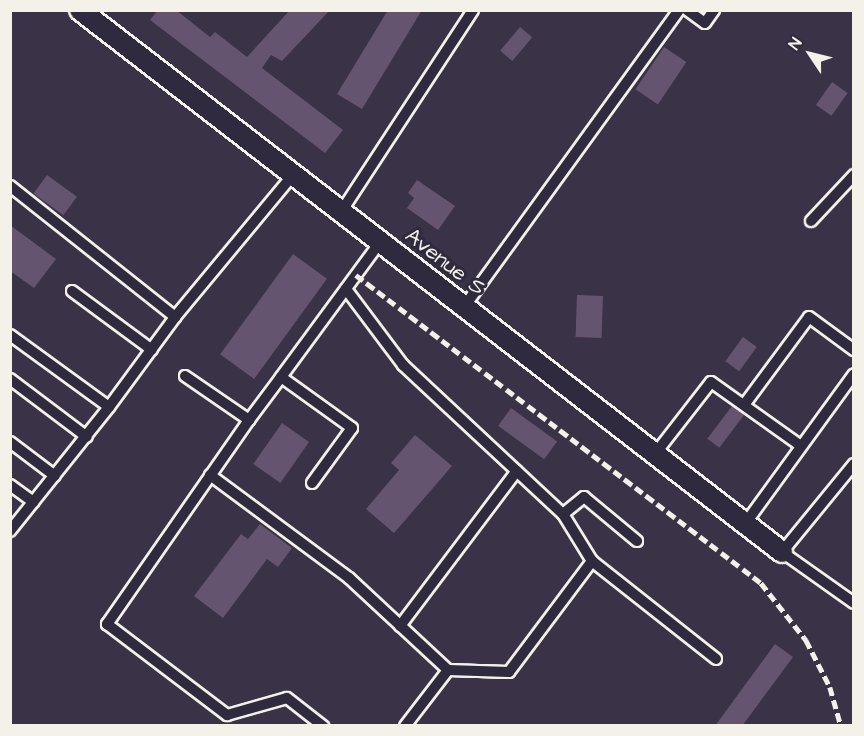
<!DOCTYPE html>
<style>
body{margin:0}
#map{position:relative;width:864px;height:736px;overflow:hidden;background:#3a3247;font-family:"Architects Daughter",sans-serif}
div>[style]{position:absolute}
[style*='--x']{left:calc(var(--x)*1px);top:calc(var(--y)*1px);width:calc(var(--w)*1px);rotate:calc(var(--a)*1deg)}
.building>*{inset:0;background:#65546f;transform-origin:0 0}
.roads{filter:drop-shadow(2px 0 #f4f1e8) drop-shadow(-2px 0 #f4f1e8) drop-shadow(0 2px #f4f1e8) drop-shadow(0 -2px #f4f1e8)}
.lane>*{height:10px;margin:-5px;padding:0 5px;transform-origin:5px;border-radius:5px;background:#2f2a3d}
.street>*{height:20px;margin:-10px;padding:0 10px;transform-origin:10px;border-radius:10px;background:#2f2a3d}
.rail>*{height:4.5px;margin-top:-2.25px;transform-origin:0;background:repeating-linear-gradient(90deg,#f4f1e8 0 9px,transparent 0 13.5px)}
span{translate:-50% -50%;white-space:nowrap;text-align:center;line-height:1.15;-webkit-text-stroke:6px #2f2a3d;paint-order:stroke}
.street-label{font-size:22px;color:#f4f1e8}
.frame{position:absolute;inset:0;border:12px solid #f4f1e8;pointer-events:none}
.north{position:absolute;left:780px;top:24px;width:60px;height:60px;-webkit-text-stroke:4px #2f2a3d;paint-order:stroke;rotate:305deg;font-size:16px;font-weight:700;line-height:24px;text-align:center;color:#f4f1e8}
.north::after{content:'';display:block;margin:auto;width:21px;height:27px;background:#f4f1e8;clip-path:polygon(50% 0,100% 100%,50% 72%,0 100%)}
</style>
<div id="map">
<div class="building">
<div style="clip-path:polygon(158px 10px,176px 10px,210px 37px,215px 32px,247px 57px,290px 10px,330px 10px,282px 61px,271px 55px,262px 68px,343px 130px,325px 153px,150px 20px)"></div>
<div style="clip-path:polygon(388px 10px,422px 10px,362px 109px,337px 94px)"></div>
<div style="left:520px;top:27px;width:16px;height:31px;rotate:40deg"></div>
<div style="left:664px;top:47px;width:27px;height:51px;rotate:34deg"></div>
<div style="left:832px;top:82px;width:19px;height:28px;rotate:35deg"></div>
<div style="left:47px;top:175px;width:37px;height:23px;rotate:36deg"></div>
<div style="clip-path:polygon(417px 180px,455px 206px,438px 230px,407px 208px,414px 198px,408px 193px)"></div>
<div style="clip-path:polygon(10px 225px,56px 259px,34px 288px,10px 271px)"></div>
<div style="left:293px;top:254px;width:42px;height:124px;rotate:36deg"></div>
<div style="left:577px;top:295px;width:26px;height:42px;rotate:2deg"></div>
<div style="left:743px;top:337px;width:17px;height:30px;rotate:36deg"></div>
<div style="left:732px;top:406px;width:15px;height:41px;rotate:37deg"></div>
<div style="left:511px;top:408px;width:57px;height:22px;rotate:36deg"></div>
<div style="left:282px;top:423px;width:33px;height:50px;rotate:35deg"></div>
<div style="clip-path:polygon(415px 435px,452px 466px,394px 533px,366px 509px,399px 470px,391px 463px)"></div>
<div style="clip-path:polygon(260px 524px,292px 548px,278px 567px,267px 559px,223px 618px,194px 596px,241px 534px,248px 539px)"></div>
<div style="clip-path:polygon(775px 644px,793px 657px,742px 726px,715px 726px)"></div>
</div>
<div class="roads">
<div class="lane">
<div style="--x:687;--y:10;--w:22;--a:36"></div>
<div style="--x:705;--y:23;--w:16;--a:-55"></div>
<div style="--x:10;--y:186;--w:211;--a:38.4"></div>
<div style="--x:175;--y:317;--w:185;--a:-50.3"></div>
<div style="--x:341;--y:212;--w:241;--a:-56.8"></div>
<div style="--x:811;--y:221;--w:63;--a:-46.9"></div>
<div style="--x:346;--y:289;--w:95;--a:53.1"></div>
<div style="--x:403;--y:365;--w:219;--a:43"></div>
<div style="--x:563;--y:514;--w:27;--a:-39"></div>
<div style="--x:584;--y:497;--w:69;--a:39.7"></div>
<div style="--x:72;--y:291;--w:99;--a:36.4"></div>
<div style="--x:464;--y:307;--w:367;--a:-54.1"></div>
<div style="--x:10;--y:335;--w:122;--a:36"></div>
<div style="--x:109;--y:407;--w:112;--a:-53.7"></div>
<div style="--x:185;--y:376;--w:78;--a:34.5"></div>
<div style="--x:249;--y:420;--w:54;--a:-53.3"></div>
<div style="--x:10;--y:379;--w:96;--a:37"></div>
<div style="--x:744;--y:405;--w:109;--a:-53.5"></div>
<div style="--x:809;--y:317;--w:56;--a:36.3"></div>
<div style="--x:249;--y:420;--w:249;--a:124.8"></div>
<div style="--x:107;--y:624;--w:151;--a:37.2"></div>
<div style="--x:227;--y:715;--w:62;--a:-15.8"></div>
<div style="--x:287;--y:698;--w:46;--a:37.9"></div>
<div style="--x:10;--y:442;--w:56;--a:37.1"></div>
<div style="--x:655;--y:454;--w:91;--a:-52.1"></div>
<div style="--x:711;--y:382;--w:110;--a:35.4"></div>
<div style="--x:854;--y:464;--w:114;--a:129.3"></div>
<div style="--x:782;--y:552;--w:88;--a:35.3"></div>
<div style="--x:210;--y:475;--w:173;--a:36.5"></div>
<div style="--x:349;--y:578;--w:135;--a:42.9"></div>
<div style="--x:312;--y:483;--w:68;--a:-54"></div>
<div style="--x:352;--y:428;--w:87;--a:-144.3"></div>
<div style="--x:281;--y:377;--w:167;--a:-53.7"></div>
<div style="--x:10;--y:485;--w:29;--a:36"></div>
<div style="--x:745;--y:524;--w:185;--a:-54"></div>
<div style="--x:10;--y:531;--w:159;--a:-51.4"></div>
<div style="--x:592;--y:561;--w:158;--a:38.3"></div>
<div style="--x:400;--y:626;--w:194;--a:-53"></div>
<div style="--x:405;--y:726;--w:71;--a:-52.5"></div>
<div style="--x:448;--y:670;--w:61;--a:1.9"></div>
<div style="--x:509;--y:672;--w:139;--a:-53.2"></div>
<div style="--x:592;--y:561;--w:55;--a:-121.7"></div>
</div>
<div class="street">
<div style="--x:80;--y:10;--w:887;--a:37.67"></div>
</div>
</div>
<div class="rail">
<div style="--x:356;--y:275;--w:509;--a:37.25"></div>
<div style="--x:761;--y:583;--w:73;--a:51.7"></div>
<div style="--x:806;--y:640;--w:53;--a:62.9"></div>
<div style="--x:830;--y:687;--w:41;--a:74.2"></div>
</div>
<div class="street-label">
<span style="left:445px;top:262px;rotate:38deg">Avenue S</span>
</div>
<div class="frame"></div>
<div class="north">N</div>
</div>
